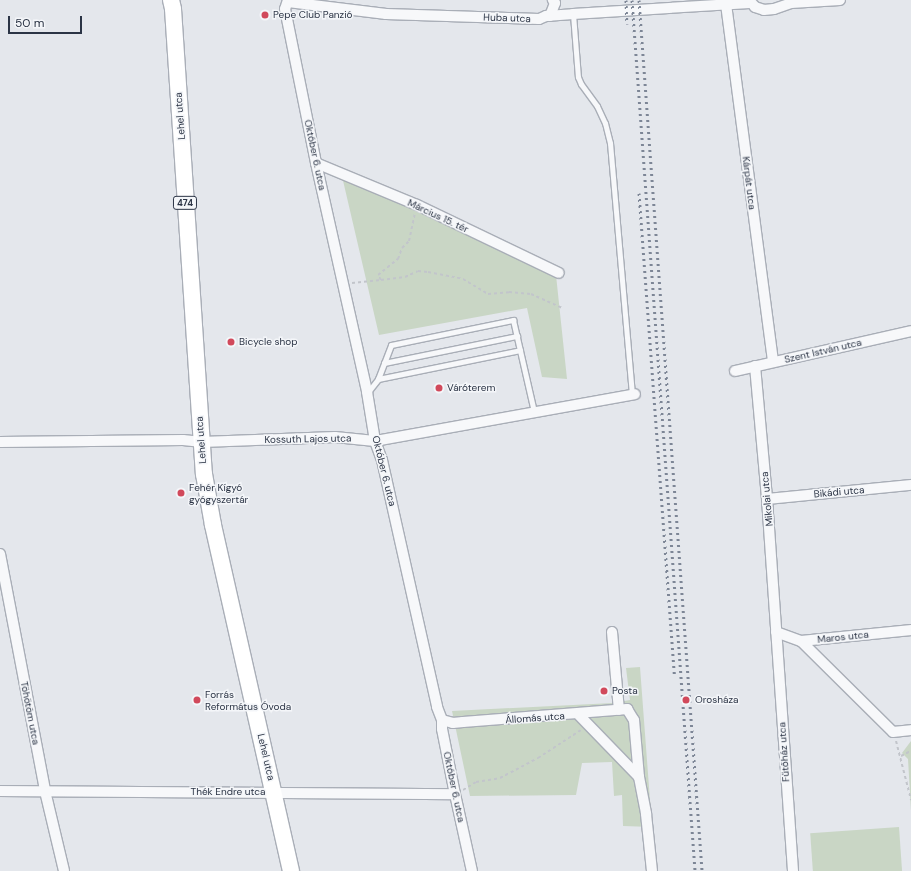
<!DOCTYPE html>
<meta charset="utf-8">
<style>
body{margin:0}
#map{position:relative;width:911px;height:871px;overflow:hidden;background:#e4e7ec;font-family:"DM Sans",sans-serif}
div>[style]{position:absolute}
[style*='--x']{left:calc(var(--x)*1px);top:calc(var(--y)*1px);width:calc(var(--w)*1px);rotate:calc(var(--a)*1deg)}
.green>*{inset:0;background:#c9d6c5;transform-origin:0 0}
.path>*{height:2px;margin-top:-1px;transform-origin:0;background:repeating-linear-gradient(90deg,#c2c5cb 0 3px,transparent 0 6px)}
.roads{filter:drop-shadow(1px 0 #a9aeb7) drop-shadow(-1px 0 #a9aeb7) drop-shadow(0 1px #a9aeb7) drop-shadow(0 -1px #a9aeb7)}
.service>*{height:5px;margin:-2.5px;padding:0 2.5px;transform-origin:2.5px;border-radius:2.5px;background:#f7f8fa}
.minor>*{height:10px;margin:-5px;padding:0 5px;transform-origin:5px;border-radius:5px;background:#f7f8fa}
.primary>*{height:16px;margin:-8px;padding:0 8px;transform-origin:8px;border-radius:8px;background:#fff}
.rail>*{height:3px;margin-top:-1.5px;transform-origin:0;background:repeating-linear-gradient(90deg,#7d8696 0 2px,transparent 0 6px)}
.dots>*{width:11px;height:11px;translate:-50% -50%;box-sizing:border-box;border:2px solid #f4f6f9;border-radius:50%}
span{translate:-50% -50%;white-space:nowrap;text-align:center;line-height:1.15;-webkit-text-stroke:3px #f4f6f9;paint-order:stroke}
.shield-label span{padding:1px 3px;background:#f4f6f9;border:1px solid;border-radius:3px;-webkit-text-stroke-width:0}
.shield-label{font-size:9px;color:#2b3445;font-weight:700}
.poi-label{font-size:10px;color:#2b3445}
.left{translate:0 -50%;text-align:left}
.street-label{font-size:10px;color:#2b3445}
.scale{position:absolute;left:8px;top:16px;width:74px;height:18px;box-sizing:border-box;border:2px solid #2b3445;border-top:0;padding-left:5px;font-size:12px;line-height:14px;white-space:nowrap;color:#2b3445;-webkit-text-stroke:3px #f4f6f9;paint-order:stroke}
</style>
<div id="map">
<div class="green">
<div style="clip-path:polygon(341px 172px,556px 275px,567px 379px,542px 377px,527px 308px,379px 335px)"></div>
<div style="clip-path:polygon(640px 667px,652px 827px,623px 826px,622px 795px,614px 796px,612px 762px,582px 763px,576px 795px,470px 796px,452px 711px,613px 703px,630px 700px,626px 668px)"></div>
<div style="clip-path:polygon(911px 741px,911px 811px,908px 759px,902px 753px)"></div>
<div style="left:899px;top:827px;width:44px;height:89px;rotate:86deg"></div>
</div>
<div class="path">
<div style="--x:381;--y:280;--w:24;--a:-7"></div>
<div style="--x:405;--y:277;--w:14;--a:-25"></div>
<div style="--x:418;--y:271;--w:10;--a:6"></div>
<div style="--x:428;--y:272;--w:36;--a:11"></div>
<div style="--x:463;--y:279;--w:29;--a:31"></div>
<div style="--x:488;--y:294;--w:21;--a:-5"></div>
<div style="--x:509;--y:292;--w:22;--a:5"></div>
<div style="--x:531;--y:294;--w:34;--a:24"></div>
<div style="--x:352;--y:283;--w:29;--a:-6"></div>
<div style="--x:381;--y:280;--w:6;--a:-121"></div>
<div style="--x:378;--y:275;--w:26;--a:-39"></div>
<div style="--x:398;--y:259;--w:12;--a:-70"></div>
<div style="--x:402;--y:248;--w:10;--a:-45"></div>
<div style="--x:409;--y:241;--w:29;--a:-78"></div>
<div style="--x:896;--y:741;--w:61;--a:75.7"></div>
<div style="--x:901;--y:756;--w:11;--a:-27"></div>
<div style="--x:463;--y:790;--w:15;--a:-32"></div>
<div style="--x:476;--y:782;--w:24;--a:-9"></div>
<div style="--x:500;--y:778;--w:43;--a:-27.8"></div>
<div style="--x:538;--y:758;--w:51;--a:-33.1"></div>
</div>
<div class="roads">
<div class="service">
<div style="--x:573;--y:14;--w:63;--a:85.5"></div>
<div style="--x:578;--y:77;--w:8;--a:67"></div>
<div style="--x:581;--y:84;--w:27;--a:54"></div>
<div style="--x:597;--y:106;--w:19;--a:65"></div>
<div style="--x:605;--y:123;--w:21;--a:76"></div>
<div style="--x:610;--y:143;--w:252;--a:85"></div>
<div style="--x:384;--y:363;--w:136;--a:-11.5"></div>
<div style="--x:378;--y:379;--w:145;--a:-11.5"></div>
<div style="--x:368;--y:392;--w:16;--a:-52"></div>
<div style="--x:378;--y:379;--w:36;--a:-69"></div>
<div style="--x:391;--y:345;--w:125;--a:-11.6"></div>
<div style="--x:513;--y:320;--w:94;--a:77.1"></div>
</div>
<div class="minor">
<div style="--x:288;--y:0;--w:9;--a:108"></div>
<div style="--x:285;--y:9;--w:157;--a:78.6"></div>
<div style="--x:316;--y:163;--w:235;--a:77.4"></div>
<div style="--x:367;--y:392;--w:50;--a:80.7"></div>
<div style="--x:375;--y:441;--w:20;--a:70"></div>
<div style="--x:382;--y:460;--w:253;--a:77.4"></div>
<div style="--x:437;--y:707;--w:14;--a:69"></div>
<div style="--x:442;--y:720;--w:9;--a:90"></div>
<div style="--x:442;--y:729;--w:66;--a:78.7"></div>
<div style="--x:455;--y:794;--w:79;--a:77.6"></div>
<div style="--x:749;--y:0;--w:9;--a:49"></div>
<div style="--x:755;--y:7;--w:9;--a:18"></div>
<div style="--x:764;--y:10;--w:10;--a:-6"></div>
<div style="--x:774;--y:9;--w:18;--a:-19"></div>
<div style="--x:791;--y:3;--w:49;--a:-3.5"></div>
<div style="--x:288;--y:2;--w:99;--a:7"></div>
<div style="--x:386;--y:14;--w:153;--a:1.9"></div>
<div style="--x:539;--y:19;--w:8;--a:-23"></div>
<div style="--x:546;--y:16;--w:27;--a:-4"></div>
<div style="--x:573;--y:14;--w:177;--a:-3.6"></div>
<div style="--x:726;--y:4;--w:361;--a:82.5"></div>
<div style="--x:550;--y:16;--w:14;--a:-69"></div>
<div style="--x:555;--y:3;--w:4;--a:-124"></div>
<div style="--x:316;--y:163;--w:109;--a:22.6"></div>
<div style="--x:417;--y:205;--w:157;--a:25.6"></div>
<div style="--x:755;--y:366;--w:134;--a:84.8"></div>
<div style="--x:767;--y:499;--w:373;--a:86"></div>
<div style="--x:735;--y:371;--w:180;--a:-12.8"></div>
<div style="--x:0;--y:442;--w:183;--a:-0.6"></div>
<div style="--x:183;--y:440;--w:19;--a:6"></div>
<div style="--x:202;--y:442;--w:133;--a:-2.2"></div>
<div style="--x:335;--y:437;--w:40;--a:5.7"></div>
<div style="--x:375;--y:441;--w:264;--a:-10.2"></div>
<div style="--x:767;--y:499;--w:145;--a:-5.6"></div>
<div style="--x:0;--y:554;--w:241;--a:79.2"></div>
<div style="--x:45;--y:791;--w:82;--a:76.6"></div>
<div style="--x:612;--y:632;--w:78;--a:84.9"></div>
<div style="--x:776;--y:632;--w:27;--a:20"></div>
<div style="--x:801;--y:641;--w:111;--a:-5.7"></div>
<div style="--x:801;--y:641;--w:129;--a:44.7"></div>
<div style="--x:893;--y:732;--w:18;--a:-6"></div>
<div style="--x:442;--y:720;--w:11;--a:15"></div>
<div style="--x:453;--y:723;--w:10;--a:-6"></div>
<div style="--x:463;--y:722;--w:165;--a:-4.5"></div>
<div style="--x:627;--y:709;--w:13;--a:58"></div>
<div style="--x:634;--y:720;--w:57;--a:85"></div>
<div style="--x:639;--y:777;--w:86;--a:-134.1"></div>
<div style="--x:639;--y:777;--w:38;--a:79"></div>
<div style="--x:646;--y:814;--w:57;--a:84"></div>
<div style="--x:0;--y:791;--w:455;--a:0.4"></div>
</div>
<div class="primary">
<div style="--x:171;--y:0;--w:9;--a:77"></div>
<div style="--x:173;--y:9;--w:466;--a:86.2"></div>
<div style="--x:204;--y:474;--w:52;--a:80"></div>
<div style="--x:213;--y:525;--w:355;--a:77.3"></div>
</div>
</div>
<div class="rail">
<div style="--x:626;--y:0;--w:24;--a:88"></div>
<div style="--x:632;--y:0;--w:873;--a:85.86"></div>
<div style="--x:639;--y:0;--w:873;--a:85.86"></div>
<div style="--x:639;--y:193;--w:482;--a:85.8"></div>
</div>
<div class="dots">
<div style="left:265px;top:15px;background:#d1495b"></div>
<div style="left:231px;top:342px;background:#d1495b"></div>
<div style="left:439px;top:388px;background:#d1495b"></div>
<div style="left:181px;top:493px;background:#d1495b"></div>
<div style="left:604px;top:691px;background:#d1495b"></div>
<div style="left:197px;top:700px;background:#d1495b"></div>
<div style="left:686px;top:700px;background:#d1495b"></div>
</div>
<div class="shield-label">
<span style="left:185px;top:203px">474</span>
</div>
<div class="poi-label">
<span class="left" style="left:273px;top:15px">Pepe Club Panzió</span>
<span class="left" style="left:239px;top:342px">Bicycle shop</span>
<span class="left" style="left:447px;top:388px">Váróterem</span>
<span class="left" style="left:189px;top:493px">Fehér Kígyó<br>gyógyszertár</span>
<span class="left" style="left:612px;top:691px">Posta</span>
<span class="left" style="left:205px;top:700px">Forrás<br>Református Óvoda</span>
<span class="left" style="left:695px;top:700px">Orosháza</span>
</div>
<div class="street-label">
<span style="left:507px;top:18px;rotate:2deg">Huba utca</span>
<span style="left:180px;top:116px;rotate:-94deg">Lehel utca</span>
<span style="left:315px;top:155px;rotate:78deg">Október 6. utca</span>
<span style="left:749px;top:183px;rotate:83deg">Kárpát utca</span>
<span style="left:438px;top:216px;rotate:25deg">Március 15. tér</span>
<span style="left:823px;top:351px;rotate:-13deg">Szent István utca</span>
<span style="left:308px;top:439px;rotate:-1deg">Kossuth Lajos utca</span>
<span style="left:201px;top:440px;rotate:-94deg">Lehel utca</span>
<span style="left:384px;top:471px;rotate:76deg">Október 6. utca</span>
<span style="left:839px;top:492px;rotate:-5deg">Bikádi utca</span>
<span style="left:767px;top:499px;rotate:-95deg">Mikolai utca</span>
<span style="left:843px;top:637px;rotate:-6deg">Maros utca</span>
<span style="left:30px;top:713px;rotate:79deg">Töhötöm utca</span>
<span style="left:535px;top:718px;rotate:-4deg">Állomás utca</span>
<span style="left:784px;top:752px;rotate:-94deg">Fűtőház utca</span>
<span style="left:266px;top:757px;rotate:77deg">Lehel utca</span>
<span style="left:454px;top:787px;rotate:78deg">Október 6. utca</span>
<span style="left:228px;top:792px">Thék Endre utca</span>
</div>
<div class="scale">50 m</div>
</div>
